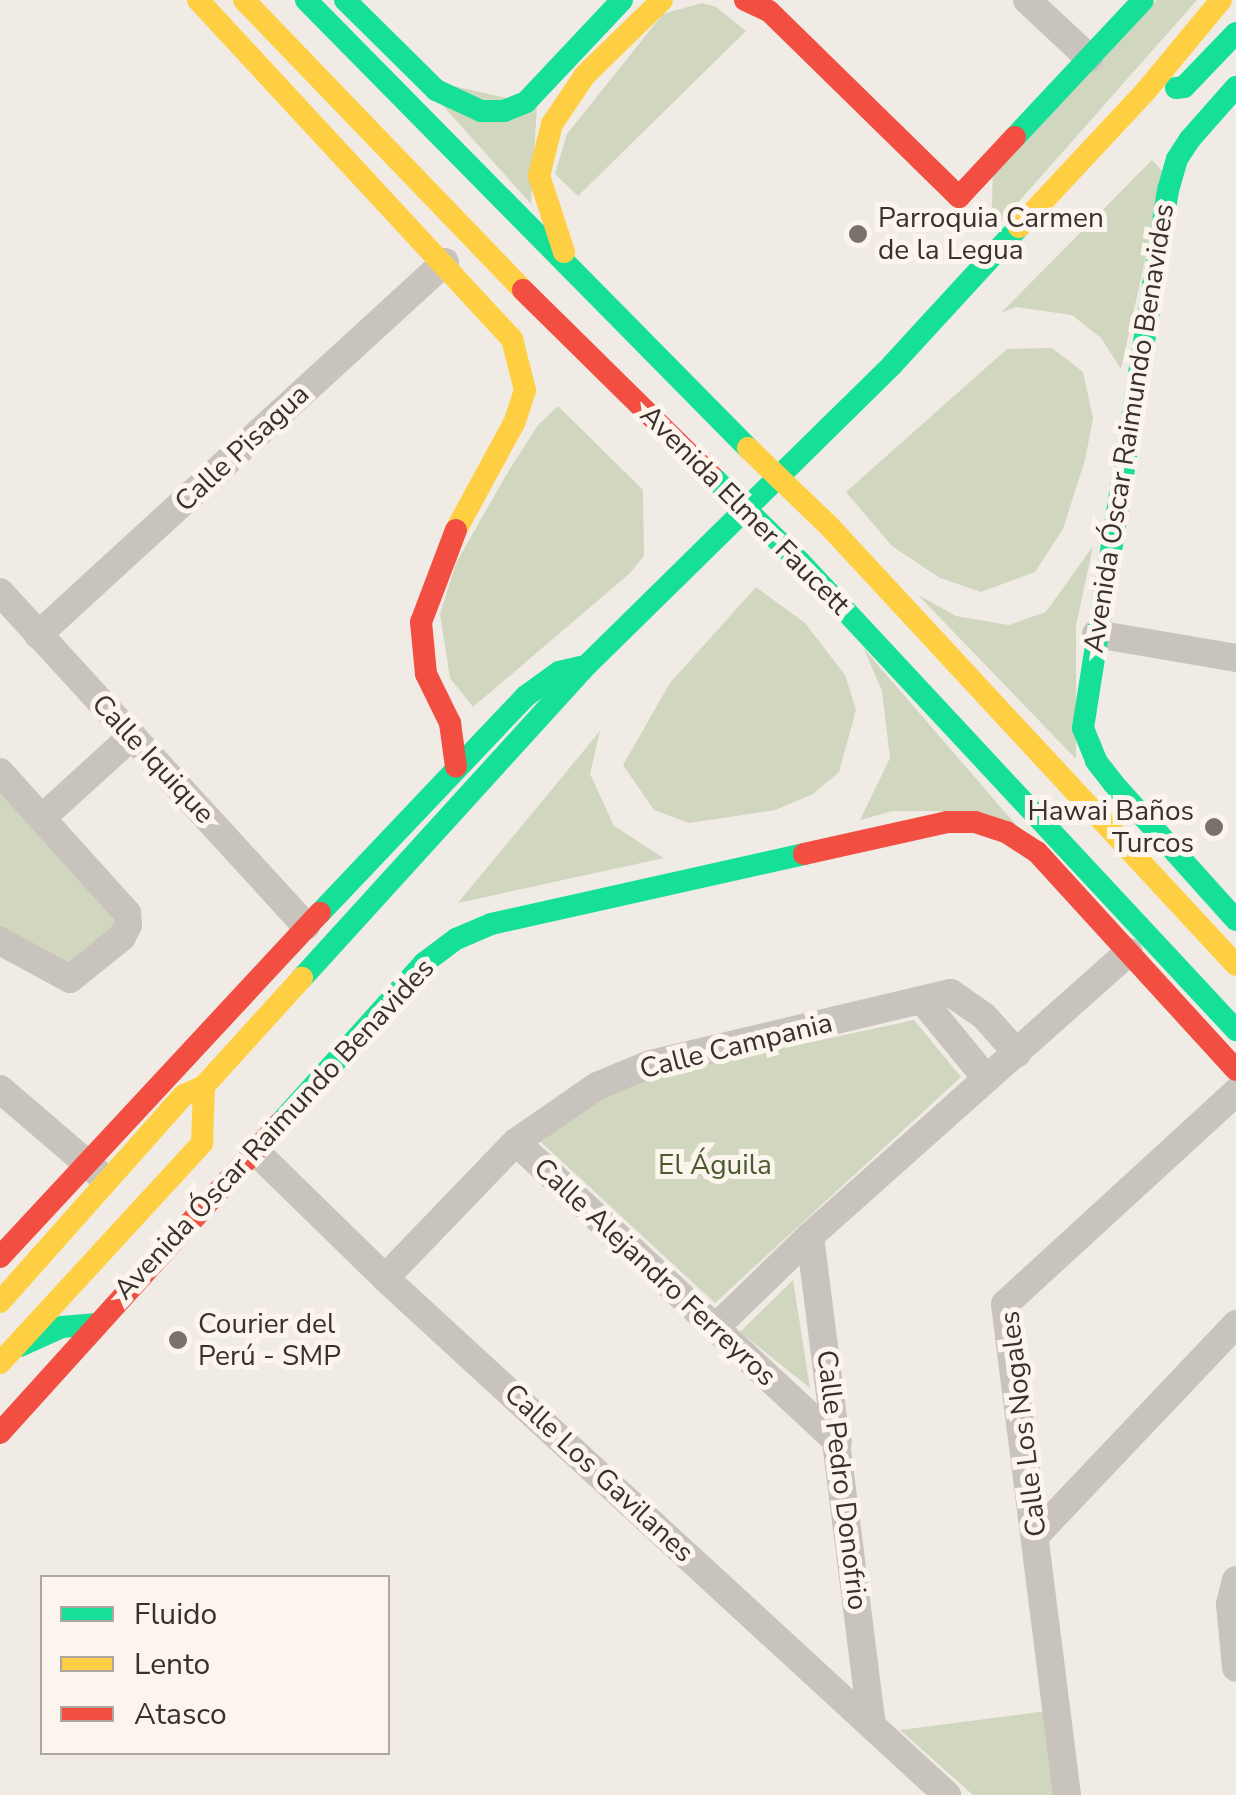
<!DOCTYPE html>
<meta charset="utf-8">
<style>
body{margin:0}
#map{position:relative;width:1236px;height:1795px;overflow:hidden;background:#f0ebe5;font-family:"Nunito Sans",sans-serif}
div>[style]{position:absolute}
[style*='--x']{left:calc(var(--x)*1px);top:calc(var(--y)*1px);width:calc(var(--w)*1px);rotate:calc(var(--a)*1deg)}
.green>*{inset:0;background:#d1d6bf}
.street>*{height:28px;margin:-14px;padding:0 14px;transform-origin:14px;border-radius:14px;background:#c9c3be}
.fast>*{height:22px;margin:-11px;padding:0 11px;transform-origin:11px;border-radius:11px;background:#16e098}
.slow>*{height:22px;margin:-11px;padding:0 11px;transform-origin:11px;border-radius:11px;background:#ffcf43}
.jam>*{height:22px;margin:-11px;padding:0 11px;transform-origin:11px;border-radius:11px;background:#f24e42}
.fast-bridge>*{height:22px;margin:-11px;padding:0 11px;transform-origin:11px;border-radius:11px;background:#16e098}
.slow-bridge>*{height:22px;margin:-11px;padding:0 11px;transform-origin:11px;border-radius:11px;background:#ffcf43}
.dots>*{width:28px;height:28px;translate:-50% -50%;box-sizing:border-box;border:5px solid #fbf5ee;border-radius:50%}
span{translate:-50% -50%;white-space:nowrap;text-align:center;line-height:1.15;-webkit-text-stroke:10px #fbf5ee;paint-order:stroke}
.poi-label{font-size:28px;color:#3b302b}
.left{translate:0 -50%;text-align:left}
.right{translate:-100% -50%;text-align:right}
.street-label{font-size:28px;color:#3b302b}
.park-label{font-size:28px;color:#4a5a2e}
.legend{position:absolute;left:40px;top:1575px;width:350px;height:180px;box-sizing:border-box;background:#fbf5ee;border:2px solid #aea6a0;margin:0;padding:12px 18px;list-style:none;font-size:30px;color:#3b302b}
.legend li{display:flex;align-items:center;gap:20px;height:50px}
.legend b{width:50px;border:2px solid #aea6a0}
</style>
<div id="map">
<div class="green">
<div style="clip-path:polygon(1157px 0,1197px 0,991px 233px,993px 171px)"></div>
<div style="clip-path:polygon(702px 3px,716px 7px,746px 31px,578px 196px,555px 174px,567px 134px,663px 14px)"></div>
<div style="clip-path:polygon(418px 78px,537px 105px,531px 204px)"></div>
<div style="clip-path:polygon(1152px 160px,1164px 173px,1121px 369px,1101px 338px,1072px 315px,1016px 307px,1001px 313px)"></div>
<div style="clip-path:polygon(1052px 348px,1083px 372px,1093px 418px,1085px 460px,1063px 529px,1035px 572px,981px 592px,940px 578px,892px 546px,846px 492px,1007px 349px)"></div>
<div style="clip-path:polygon(558px 406px,643px 490px,644px 556px,630px 573px,473px 707px,450px 678px,440px 614px,456px 563px,508px 472px,538px 425px)"></div>
<div style="clip-path:polygon(1093px 546px,1076px 626px,1076px 759px,918px 595px,956px 616px,1009px 625px,1046px 612px)"></div>
<div style="clip-path:polygon(756px 587px,805px 623px,845px 675px,856px 710px,839px 772px,813px 794px,775px 810px,689px 823px,654px 810px,623px 765px,670px 683px)"></div>
<div style="clip-path:polygon(864px 649px,1016px 825px,973px 811px,893px 811px,860px 820px,890px 758px,882px 691px)"></div>
<div style="clip-path:polygon(600px 731px,590px 774px,614px 826px,664px 858px,458px 903px)"></div>
<div style="clip-path:polygon(0 786px,111px 910px,116px 934px,76px 973px,0 930px)"></div>
<div style="clip-path:polygon(914px 1020px,961px 1077px,715px 1303px,541px 1142px,592px 1101px,659px 1075px)"></div>
<div style="clip-path:polygon(793px 1280px,810px 1388px,740px 1332px)"></div>
<div style="clip-path:polygon(1046px 1711px,1054px 1795px,973px 1795px,900px 1730px)"></div>
</div>
<div class="street">
<div style="--x:1027;--y:0;--w:85;--a:43.1"></div>
<div style="--x:0;--y:592;--w:453;--a:47.5"></div>
<div style="--x:1096;--y:634;--w:142;--a:9.7"></div>
<div style="--x:38;--y:635;--w:552;--a:-42.5"></div>
<div style="--x:0;--y:772;--w:190;--a:48"></div>
<div style="--x:127;--y:913;--w:12;--a:85"></div>
<div style="--x:128;--y:925;--w:13;--a:117"></div>
<div style="--x:122;--y:937;--w:67;--a:141.1"></div>
<div style="--x:70;--y:979;--w:80;--a:-151.5"></div>
<div style="--x:42;--y:818;--w:122;--a:-42.3"></div>
<div style="--x:922;--y:1000;--w:102;--a:50.6"></div>
<div style="--x:0;--y:1089;--w:129;--a:40.6"></div>
<div style="--x:516;--y:1142;--w:440;--a:43"></div>
<div style="--x:253;--y:1149;--w:185;--a:44.3"></div>
<div style="--x:385;--y:1278;--w:764;--a:42.61"></div>
<div style="--x:810;--y:1236;--w:492;--a:82.8"></div>
<div style="--x:385;--y:1278;--w:189;--a:-46.1"></div>
<div style="--x:516;--y:1142;--w:98;--a:-34.7"></div>
<div style="--x:597;--y:1086;--w:57;--a:-22.5"></div>
<div style="--x:650;--y:1064;--w:309;--a:-13.3"></div>
<div style="--x:951;--y:993;--w:40;--a:34.9"></div>
<div style="--x:984;--y:1016;--w:50;--a:48.3"></div>
<div style="--x:715;--y:1328;--w:132;--a:-44.1"></div>
<div style="--x:810;--y:1236;--w:427;--a:-41.7"></div>
<div style="--x:1036;--y:1535;--w:291;--a:-46.5"></div>
<div style="--x:1236;--y:1580;--w:25;--a:104"></div>
<div style="--x:1230;--y:1604;--w:64;--a:84.6"></div>
<div style="--x:1067;--y:1795;--w:495;--a:-97.2"></div>
<div style="--x:1005;--y:1304;--w:314;--a:-42.5"></div>
</div>
<div class="fast">
<div style="--x:306;--y:0;--w:629;--a:45.39"></div>
<div style="--x:345;--y:0;--w:128;--a:44.7"></div>
<div style="--x:436;--y:90;--w:50;--a:25"></div>
<div style="--x:481;--y:111;--w:23;--a:0"></div>
<div style="--x:504;--y:111;--w:24;--a:-22"></div>
<div style="--x:526;--y:102;--w:140;--a:-46.7"></div>
<div style="--x:1236;--y:87;--w:69;--a:131.5"></div>
<div style="--x:1190;--y:139;--w:24;--a:123"></div>
<div style="--x:1177;--y:159;--w:32;--a:106"></div>
<div style="--x:1168;--y:190;--w:545;--a:98.98"></div>
<div style="--x:1083;--y:728;--w:35;--a:68"></div>
<div style="--x:1096;--y:761;--w:28;--a:52"></div>
<div style="--x:1113;--y:783;--w:184;--a:48.1"></div>
<div style="--x:1176;--y:88;--w:8;--a:-7"></div>
<div style="--x:1184;--y:87;--w:75;--a:-46.1"></div>
<div style="--x:1015;--y:137;--w:187;--a:-46.9"></div>
<div style="--x:800;--y:562;--w:640;--a:47.03"></div>
<div style="--x:320;--y:913;--w:299;--a:-46.5"></div>
<div style="--x:526;--y:696;--w:41;--a:-36"></div>
<div style="--x:559;--y:672;--w:22;--a:-13"></div>
<div style="--x:302;--y:978;--w:423;--a:-47.7"></div>
<div style="--x:587;--y:665;--w:428;--a:-44.5"></div>
<div style="--x:892;--y:365;--w:188;--a:-47.4"></div>
<div style="--x:281;--y:1122;--w:214;--a:-48"></div>
<div style="--x:424;--y:963;--w:40;--a:-37"></div>
<div style="--x:456;--y:939;--w:38;--a:-23"></div>
<div style="--x:491;--y:924;--w:321;--a:-12.6"></div>
<div style="--x:20;--y:1346;--w:46;--a:-24.3"></div>
<div style="--x:62;--y:1327;--w:32;--a:-5"></div>
</div>
<div class="slow">
<div style="--x:198;--y:0;--w:462;--a:47.2"></div>
<div style="--x:512;--y:339;--w:53;--a:75.7"></div>
<div style="--x:525;--y:390;--w:35;--a:108"></div>
<div style="--x:514;--y:423;--w:122;--a:118.5"></div>
<div style="--x:244;--y:0;--w:402;--a:46.1"></div>
<div style="--x:1019;--y:227;--w:185;--a:-47"></div>
<div style="--x:1145;--y:92;--w:119;--a:-50.4"></div>
<div style="--x:564;--y:252;--w:80;--a:-108.2"></div>
<div style="--x:539;--y:176;--w:54;--a:-76"></div>
<div style="--x:552;--y:124;--w:59;--a:-56"></div>
<div style="--x:585;--y:75;--w:107;--a:-44.2"></div>
<div style="--x:830;--y:527;--w:597;--a:47.17"></div>
<div style="--x:0;--y:1302;--w:277;--a:-48.4"></div>
<div style="--x:184;--y:1095;--w:22;--a:-24"></div>
<div style="--x:204;--y:1086;--w:146;--a:-47.8"></div>
<div style="--x:0;--y:1363;--w:299;--a:-47.4"></div>
<div style="--x:202;--y:1143;--w:57;--a:-88"></div>
</div>
<div class="jam">
<div style="--x:745;--y:0;--w:26;--a:25"></div>
<div style="--x:769;--y:11;--w:266;--a:44.4"></div>
<div style="--x:959;--y:197;--w:82;--a:-47"></div>
<div style="--x:523;--y:290;--w:272;--a:44.6"></div>
<div style="--x:456;--y:530;--w:98;--a:110.8"></div>
<div style="--x:421;--y:622;--w:52;--a:84.5"></div>
<div style="--x:426;--y:674;--w:55;--a:63.9"></div>
<div style="--x:450;--y:723;--w:44;--a:82.2"></div>
<div style="--x:804;--y:854;--w:147;--a:-12.6"></div>
<div style="--x:947;--y:822;--w:28;--a:0"></div>
<div style="--x:975;--y:822;--w:33;--a:18"></div>
<div style="--x:1006;--y:832;--w:37;--a:33"></div>
<div style="--x:1037;--y:852;--w:295;--a:47.6"></div>
<div style="--x:0;--y:1257;--w:470;--a:-47.1"></div>
<div style="--x:0;--y:1433;--w:419;--a:-47.9"></div>
</div>
<div class="fast-bridge">
<div style="--x:717;--y:481;--w:116;--a:44.3"></div>
</div>
<div class="slow-bridge">
<div style="--x:748;--y:448;--w:114;--a:43.9"></div>
</div>
<div class="dots">
<div style="left:858px;top:234px;background:#7a716c"></div>
<div style="left:1214px;top:827px;background:#7a716c"></div>
<div style="left:178px;top:1340px;background:#7a716c"></div>
</div>
<div class="poi-label">
<span class="left" style="left:878px;top:234px">Parroquia Carmen<br>de la Legua</span>
<span class="right" style="left:1194px;top:827px">Hawai Baños<br>Turcos</span>
<span class="left" style="left:198px;top:1340px">Courier del<br>Perú - SMP</span>
</div>
<div class="street-label">
<span style="left:1129px;top:428px;rotate:-81deg">Avenida Óscar Raimundo Benavides</span>
<span style="left:242px;top:448px;rotate:-43deg">Calle Pisagua</span>
<span style="left:745px;top:510px;rotate:45deg">Avenida Elmer Faucett</span>
<span style="left:153px;top:759px;rotate:47deg">Calle Iquique</span>
<span style="left:736px;top:1046px;rotate:-14deg">Calle Campania</span>
<span style="left:274px;top:1129px;rotate:-47deg">Avenida Óscar Raimundo Benavides</span>
<span style="left:655px;top:1272px;rotate:43deg">Calle Alejandro Ferreyros</span>
<span style="left:1023px;top:1424px;rotate:-97deg">Calle Los Nogales</span>
<span style="left:599px;top:1473px;rotate:43deg">Calle Los Gavilanes</span>
<span style="left:842px;top:1480px;rotate:83deg">Calle Pedro Donofrio</span>
</div>
<div class="park-label">
<span style="left:715px;top:1165px">El Águila</span>
</div>
<ul class="legend">
<li><b style="height:12px;background:#16e098"></b>Fluido</li>
<li><b style="height:12px;background:#ffcf43"></b>Lento</li>
<li><b style="height:12px;background:#f24e42"></b>Atasco</li>
</ul>
</div>
